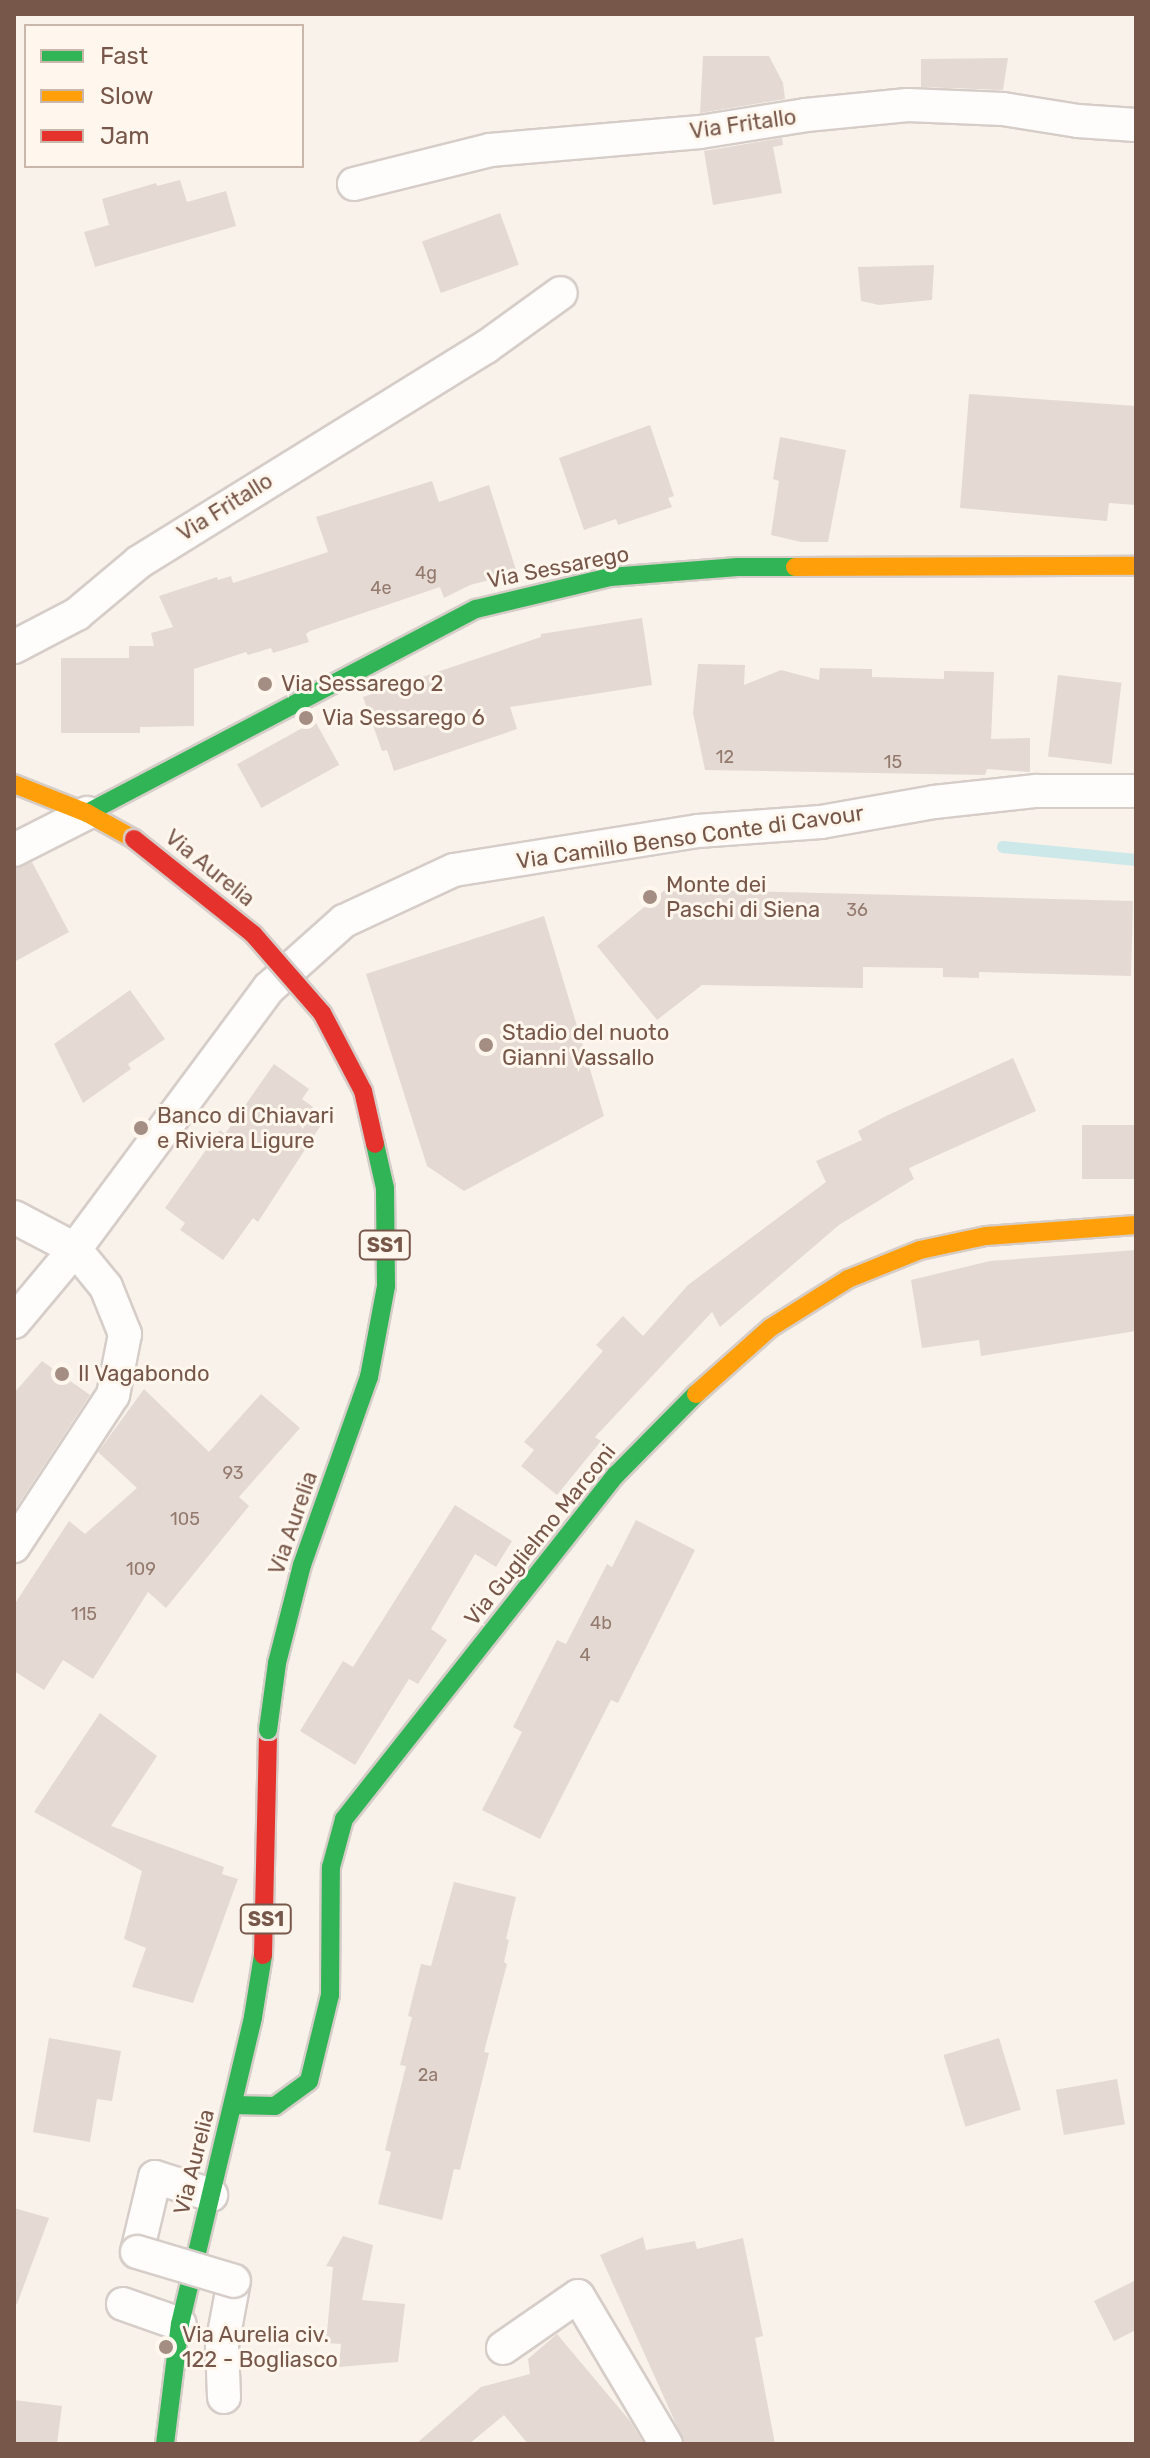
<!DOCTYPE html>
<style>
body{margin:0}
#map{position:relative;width:1150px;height:2458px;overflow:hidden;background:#f8f2eb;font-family:Rubik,sans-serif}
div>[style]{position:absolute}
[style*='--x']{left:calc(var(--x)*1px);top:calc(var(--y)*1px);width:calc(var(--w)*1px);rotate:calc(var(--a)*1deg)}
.stream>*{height:12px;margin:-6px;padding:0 6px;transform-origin:6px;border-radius:6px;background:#cde8e8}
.building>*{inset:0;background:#e4dad3;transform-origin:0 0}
.roads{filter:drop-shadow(2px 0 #d6cdc8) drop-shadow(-2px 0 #d6cdc8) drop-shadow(0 2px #d6cdc8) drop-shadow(0 -2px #d6cdc8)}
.street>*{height:32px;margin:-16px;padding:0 16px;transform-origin:16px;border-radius:16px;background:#fefdfc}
.fast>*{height:18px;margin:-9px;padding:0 9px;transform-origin:9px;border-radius:9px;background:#30b455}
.slow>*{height:18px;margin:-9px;padding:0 9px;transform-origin:9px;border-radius:9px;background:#ff9f0a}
.jam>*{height:18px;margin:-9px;padding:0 9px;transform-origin:9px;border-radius:9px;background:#e5322d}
.bridges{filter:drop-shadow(2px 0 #d6cdc8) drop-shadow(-2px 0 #d6cdc8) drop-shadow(0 2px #d6cdc8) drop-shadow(0 -2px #d6cdc8)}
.street-bridge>*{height:32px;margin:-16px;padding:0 16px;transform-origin:16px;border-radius:16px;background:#fefdfc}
.fast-bridge>*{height:18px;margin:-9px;padding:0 9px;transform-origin:9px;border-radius:9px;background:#30b455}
.jam-bridge>*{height:18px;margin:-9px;padding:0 9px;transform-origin:9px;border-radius:9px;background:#e5322d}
.dots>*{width:22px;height:22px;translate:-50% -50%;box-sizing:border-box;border:4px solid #fff7ed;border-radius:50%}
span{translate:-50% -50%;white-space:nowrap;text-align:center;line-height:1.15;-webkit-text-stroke:6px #fff7ed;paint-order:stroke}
.number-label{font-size:18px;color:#947a6e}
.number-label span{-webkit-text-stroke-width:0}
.shield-label span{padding:2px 6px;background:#fff7ed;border:2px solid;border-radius:6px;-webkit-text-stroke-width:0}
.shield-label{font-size:20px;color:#77574a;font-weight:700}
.street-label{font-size:22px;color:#77574a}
.poi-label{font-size:22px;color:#77574a}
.left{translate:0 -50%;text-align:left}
.frame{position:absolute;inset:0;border:16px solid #77574a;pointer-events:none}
.legend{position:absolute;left:24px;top:24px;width:280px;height:144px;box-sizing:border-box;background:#fff7ed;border:2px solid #c9b7ac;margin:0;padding:10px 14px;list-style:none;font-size:24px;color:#77574a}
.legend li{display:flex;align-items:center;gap:16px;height:40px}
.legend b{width:40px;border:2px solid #c9b7ac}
</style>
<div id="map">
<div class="stream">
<div style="--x:1003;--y:847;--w:134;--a:5.6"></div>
</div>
<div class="building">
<div style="clip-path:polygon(703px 56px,769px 56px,783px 83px,785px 99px,700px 113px)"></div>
<div style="clip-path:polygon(1008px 58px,1003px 90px,921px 87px,921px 59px)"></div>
<div style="clip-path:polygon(782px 138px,783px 145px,773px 147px,782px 193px,713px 205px,704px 151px)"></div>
<div style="clip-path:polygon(180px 180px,187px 202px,226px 191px,236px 226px,95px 267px,84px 232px,109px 225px,102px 199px,156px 183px,157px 186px)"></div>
<div style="left:500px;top:213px;width:55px;height:83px;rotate:70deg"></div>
<div style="clip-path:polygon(934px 265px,932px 300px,879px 305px,861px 301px,858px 267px)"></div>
<div style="clip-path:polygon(969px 394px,1136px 406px,1136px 505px,1109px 503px,1107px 521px,960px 508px)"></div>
<div style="clip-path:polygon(650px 425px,674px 496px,668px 498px,672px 507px,618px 525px,616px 519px,584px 530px,559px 458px)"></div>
<div style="clip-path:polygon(780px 437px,846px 450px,828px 542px,801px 542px,771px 535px,779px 481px,773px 479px)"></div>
<div style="clip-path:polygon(432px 481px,439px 502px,489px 485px,517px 573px,470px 585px,444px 598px,440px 587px,310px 631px,306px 634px,309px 642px,273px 653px,271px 648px,248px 655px,246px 652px,194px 669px,194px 726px,140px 727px,140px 733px,61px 733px,61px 658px,129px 658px,129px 646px,154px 646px,151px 633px,173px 627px,159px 596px,217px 577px,218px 580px,231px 576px,233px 583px,328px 552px,316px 517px)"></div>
<div style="clip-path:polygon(642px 618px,652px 685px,510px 707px,517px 729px,394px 771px,387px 750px,382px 751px,363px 697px,541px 637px,541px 634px)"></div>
<div style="clip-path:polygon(698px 664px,745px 665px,744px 685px,781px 670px,819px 680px,820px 668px,872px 669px,872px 677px,944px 679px,944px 671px,994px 672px,991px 739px,1030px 738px,1030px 772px,987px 769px,985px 775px,705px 770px,693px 713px)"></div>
<div style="left:1058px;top:675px;width:64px;height:82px;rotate:7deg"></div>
<div style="left:315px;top:721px;width:50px;height:89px;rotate:61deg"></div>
<div style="clip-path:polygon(32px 862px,69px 932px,14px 962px,14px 869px)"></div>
<div style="clip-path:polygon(666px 889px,1133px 901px,1131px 976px,979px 972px,979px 978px,943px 977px,943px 968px,863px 967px,863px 988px,702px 985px,657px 1020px,597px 946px)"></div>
<div style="clip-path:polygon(544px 916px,604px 1116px,464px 1191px,427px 1166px,366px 974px)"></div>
<div style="clip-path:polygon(130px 990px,165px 1039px,128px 1064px,131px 1069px,83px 1103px,54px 1044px)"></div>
<div style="clip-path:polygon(1013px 1058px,1036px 1111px,909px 1168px,914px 1179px,839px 1225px,720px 1327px,712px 1312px,595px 1437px,601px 1441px,557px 1495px,521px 1466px,534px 1450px,524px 1442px,603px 1351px,596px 1345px,623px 1316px,643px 1336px,688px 1285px,826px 1182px,816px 1161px,862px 1140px,858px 1131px,886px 1116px)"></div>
<div style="clip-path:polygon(274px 1064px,309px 1089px,302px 1099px,313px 1107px,307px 1116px,321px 1125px,258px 1222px,253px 1218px,223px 1260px,180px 1230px,185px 1223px,165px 1208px,220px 1130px,225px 1134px)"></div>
<div style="left:1136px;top:1125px;width:54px;height:54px;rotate:90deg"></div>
<div style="clip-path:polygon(1136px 1250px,1136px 1331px,981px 1356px,979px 1340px,922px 1348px,911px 1280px,990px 1261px)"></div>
<div style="clip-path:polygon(42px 1361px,90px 1395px,14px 1511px,14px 1393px)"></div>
<div style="clip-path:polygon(144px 1389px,209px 1452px,261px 1394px,300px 1428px,239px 1497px,249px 1506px,166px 1608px,148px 1592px,93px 1679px,63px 1660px,44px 1690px,14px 1671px,14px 1605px,69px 1521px,85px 1534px,137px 1488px,98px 1452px)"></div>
<div style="clip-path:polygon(455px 1505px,512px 1541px,496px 1567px,475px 1554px,431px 1629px,447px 1640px,418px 1684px,409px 1679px,355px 1765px,300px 1731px,343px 1661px,353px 1667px)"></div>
<div style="clip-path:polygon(636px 1520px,695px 1550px,618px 1703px,611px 1700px,540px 1839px,482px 1810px,522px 1732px,513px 1727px,557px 1640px,566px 1644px,607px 1564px,612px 1567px)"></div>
<div style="clip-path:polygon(100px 1713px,157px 1756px,111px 1826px,224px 1867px,222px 1874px,238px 1879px,193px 2003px,132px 1987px,146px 1948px,124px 1939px,142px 1871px,34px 1812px)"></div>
<div style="clip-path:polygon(454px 1882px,516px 1897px,506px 1939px,509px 1940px,504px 1962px,507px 1964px,484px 2052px,489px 2053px,460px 2170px,454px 2169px,442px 2220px,378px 2204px,391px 2152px,385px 2150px,406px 2066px,400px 2065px,412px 2017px,408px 2016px,421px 1964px,431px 1966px)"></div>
<div style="clip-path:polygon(49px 2038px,121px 2051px,112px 2101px,97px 2099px,90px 2142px,33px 2132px)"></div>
<div style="left:999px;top:2038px;width:75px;height:58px;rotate:73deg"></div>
<div style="left:1117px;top:2079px;width:46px;height:62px;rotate:80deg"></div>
<div style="clip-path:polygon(14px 2208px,49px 2218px,17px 2304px,14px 2303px)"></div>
<div style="clip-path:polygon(343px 2236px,373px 2245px,362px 2300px,405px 2304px,398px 2362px,339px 2367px,341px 2344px,326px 2343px,333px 2267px,326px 2266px)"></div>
<div style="clip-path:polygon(643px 2237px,646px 2250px,695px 2241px,697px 2249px,743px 2238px,763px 2336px,755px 2338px,775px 2444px,685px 2444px,600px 2255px)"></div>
<div style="clip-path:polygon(1136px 2280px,1136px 2330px,1114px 2341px,1094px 2301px)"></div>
<div style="clip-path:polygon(557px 2334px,630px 2421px,644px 2444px,528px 2444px,504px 2415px,469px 2444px,416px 2444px,481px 2387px,530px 2374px,528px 2359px)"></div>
<div style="clip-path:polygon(14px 2400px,62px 2406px,57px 2444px,14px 2444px)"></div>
</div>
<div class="roads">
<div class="street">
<div style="--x:354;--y:184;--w:140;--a:-14"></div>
<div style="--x:490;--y:150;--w:211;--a:-4.9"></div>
<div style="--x:700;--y:132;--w:107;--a:-9.1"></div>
<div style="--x:806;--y:115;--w:102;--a:-5.6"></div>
<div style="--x:908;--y:105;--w:95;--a:2.4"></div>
<div style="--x:1003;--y:109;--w:76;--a:9.1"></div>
<div style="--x:1078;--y:121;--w:58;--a:3.9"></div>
<div style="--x:14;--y:647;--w:71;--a:-27.6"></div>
<div style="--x:77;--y:614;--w:81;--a:-40"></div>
<div style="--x:139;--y:562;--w:408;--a:-31.8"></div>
<div style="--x:486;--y:347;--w:92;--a:-35.8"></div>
<div style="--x:14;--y:850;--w:82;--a:-26.9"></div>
<div style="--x:14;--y:1217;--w:69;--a:27.7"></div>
<div style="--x:75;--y:1249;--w:49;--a:50.8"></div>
<div style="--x:106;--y:1287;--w:51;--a:68"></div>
<div style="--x:125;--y:1334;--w:62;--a:101.1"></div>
<div style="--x:113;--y:1395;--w:181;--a:123.3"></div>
<div style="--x:14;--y:1322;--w:95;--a:-50.1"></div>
<div style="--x:75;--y:1249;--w:325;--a:-53.4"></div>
<div style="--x:269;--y:988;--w:101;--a:-41.8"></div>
<div style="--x:344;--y:921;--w:121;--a:-24.9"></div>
<div style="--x:454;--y:870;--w:247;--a:-9.1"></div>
<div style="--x:698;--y:831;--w:123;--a:-4.2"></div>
<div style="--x:821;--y:822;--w:115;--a:-10"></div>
<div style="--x:934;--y:802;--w:103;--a:-6.2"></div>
<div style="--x:1036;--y:791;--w:100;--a:0"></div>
<div style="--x:137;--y:2252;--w:77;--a:-76.5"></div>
<div style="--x:155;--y:2177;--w:59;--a:17.8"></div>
<div style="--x:123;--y:2304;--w:60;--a:19.3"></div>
<div style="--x:503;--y:2348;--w:91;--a:-34.7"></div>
<div style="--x:578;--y:2296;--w:172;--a:59.3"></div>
<div style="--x:224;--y:2397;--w:52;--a:-92.2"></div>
<div style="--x:222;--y:2345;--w:65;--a:-79.4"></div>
</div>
<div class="fast">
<div style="--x:87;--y:813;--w:439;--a:-27.7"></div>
<div style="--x:476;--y:609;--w:138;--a:-13.4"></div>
<div style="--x:610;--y:577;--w:128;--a:-4.5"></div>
<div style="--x:738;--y:567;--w:57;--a:0"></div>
<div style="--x:233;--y:2105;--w:42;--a:1.4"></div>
<div style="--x:275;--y:2106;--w:42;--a:-36.3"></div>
<div style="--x:309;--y:2081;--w:89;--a:-76.3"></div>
<div style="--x:330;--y:1995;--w:128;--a:-89.6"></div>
<div style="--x:331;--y:1867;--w:50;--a:-74.8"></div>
<div style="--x:344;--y:1819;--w:439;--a:-51.7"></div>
<div style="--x:616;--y:1475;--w:114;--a:-45.4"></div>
<div style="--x:165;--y:2444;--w:121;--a:-82.9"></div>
<div style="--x:180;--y:2324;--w:316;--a:-76.6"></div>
<div style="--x:253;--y:2017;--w:63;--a:-80.8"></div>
</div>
<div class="slow">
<div style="--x:795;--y:567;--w:341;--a:-0.2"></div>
<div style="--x:14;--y:784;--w:79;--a:21.7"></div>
<div style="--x:87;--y:813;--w:54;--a:29"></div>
<div style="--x:696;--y:1394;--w:99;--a:-41.7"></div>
<div style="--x:770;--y:1328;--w:92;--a:-32.1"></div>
<div style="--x:848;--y:1279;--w:78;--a:-21.9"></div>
<div style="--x:920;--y:1250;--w:67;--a:-12"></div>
<div style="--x:986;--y:1236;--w:150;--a:-4.2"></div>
</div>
<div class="jam">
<div style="--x:263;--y:1955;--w:225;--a:-88.7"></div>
</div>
</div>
<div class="bridges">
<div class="street-bridge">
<div style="--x:137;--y:2252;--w:101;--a:16.6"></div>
</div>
<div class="fast-bridge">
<div style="--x:268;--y:1730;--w:68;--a:-82.3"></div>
<div style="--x:277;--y:1663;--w:101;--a:-75.7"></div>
<div style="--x:302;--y:1565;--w:200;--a:-70.4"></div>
<div style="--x:369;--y:1377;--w:93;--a:-79.4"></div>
<div style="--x:386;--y:1286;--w:98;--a:-90.6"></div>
<div style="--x:385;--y:1188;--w:45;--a:-102.8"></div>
</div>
<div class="jam-bridge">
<div style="--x:134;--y:839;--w:152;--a:38.6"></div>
<div style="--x:253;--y:934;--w:105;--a:48.9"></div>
<div style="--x:322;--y:1013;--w:88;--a:62.3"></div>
<div style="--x:363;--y:1091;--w:54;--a:77.2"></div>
</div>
</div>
<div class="dots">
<div style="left:265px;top:684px;background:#a48d82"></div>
<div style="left:306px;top:718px;background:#a48d82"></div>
<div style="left:650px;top:897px;background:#a48d82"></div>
<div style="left:486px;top:1045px;background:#a48d82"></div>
<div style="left:141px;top:1128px;background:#a48d82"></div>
<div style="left:62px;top:1374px;background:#a48d82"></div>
<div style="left:166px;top:2347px;background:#a48d82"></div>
</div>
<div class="number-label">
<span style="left:426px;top:573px">4g</span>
<span style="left:381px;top:588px">4e</span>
<span style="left:725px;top:757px">12</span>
<span style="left:893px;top:762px">15</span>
<span style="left:857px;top:910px">36</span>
<span style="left:233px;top:1473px">93</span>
<span style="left:185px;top:1519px">105</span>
<span style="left:141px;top:1569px">109</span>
<span style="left:84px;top:1614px">115</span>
<span style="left:601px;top:1623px">4b</span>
<span style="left:585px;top:1655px">4</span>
<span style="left:428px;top:2075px">2a</span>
</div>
<div class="shield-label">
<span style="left:385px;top:1245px">SS1</span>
<span style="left:266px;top:1919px">SS1</span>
</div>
<div class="street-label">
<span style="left:743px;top:124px;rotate:-8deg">Via Fritallo</span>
<span style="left:225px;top:507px;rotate:-32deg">Via Fritallo</span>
<span style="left:558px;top:567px;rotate:-11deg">Via Sessarego</span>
<span style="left:690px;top:837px;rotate:-8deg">Via Camillo Benso Conte di Cavour</span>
<span style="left:210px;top:868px;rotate:39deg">Via Aurelia</span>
<span style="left:293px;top:1523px;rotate:-71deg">Via Aurelia</span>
<span style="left:540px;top:1535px;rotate:-51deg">Via Guglielmo Marconi</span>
<span style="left:194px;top:2162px;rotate:-76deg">Via Aurelia</span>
</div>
<div class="poi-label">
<span class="left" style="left:281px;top:684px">Via Sessarego 2</span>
<span class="left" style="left:322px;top:718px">Via Sessarego 6</span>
<span class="left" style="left:666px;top:897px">Monte dei<br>Paschi di Siena</span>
<span class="left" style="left:502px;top:1045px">Stadio del nuoto<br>Gianni Vassallo</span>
<span class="left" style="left:157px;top:1128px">Banco di Chiavari<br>e Riviera Ligure</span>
<span class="left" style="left:78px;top:1374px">Il Vagabondo</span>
<span class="left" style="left:182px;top:2347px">Via Aurelia civ.<br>122 - Bogliasco</span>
</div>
<div class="frame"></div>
<ul class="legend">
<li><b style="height:10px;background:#30b455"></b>Fast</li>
<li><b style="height:10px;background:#ff9f0a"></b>Slow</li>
<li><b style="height:10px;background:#e5322d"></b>Jam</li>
</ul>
</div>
